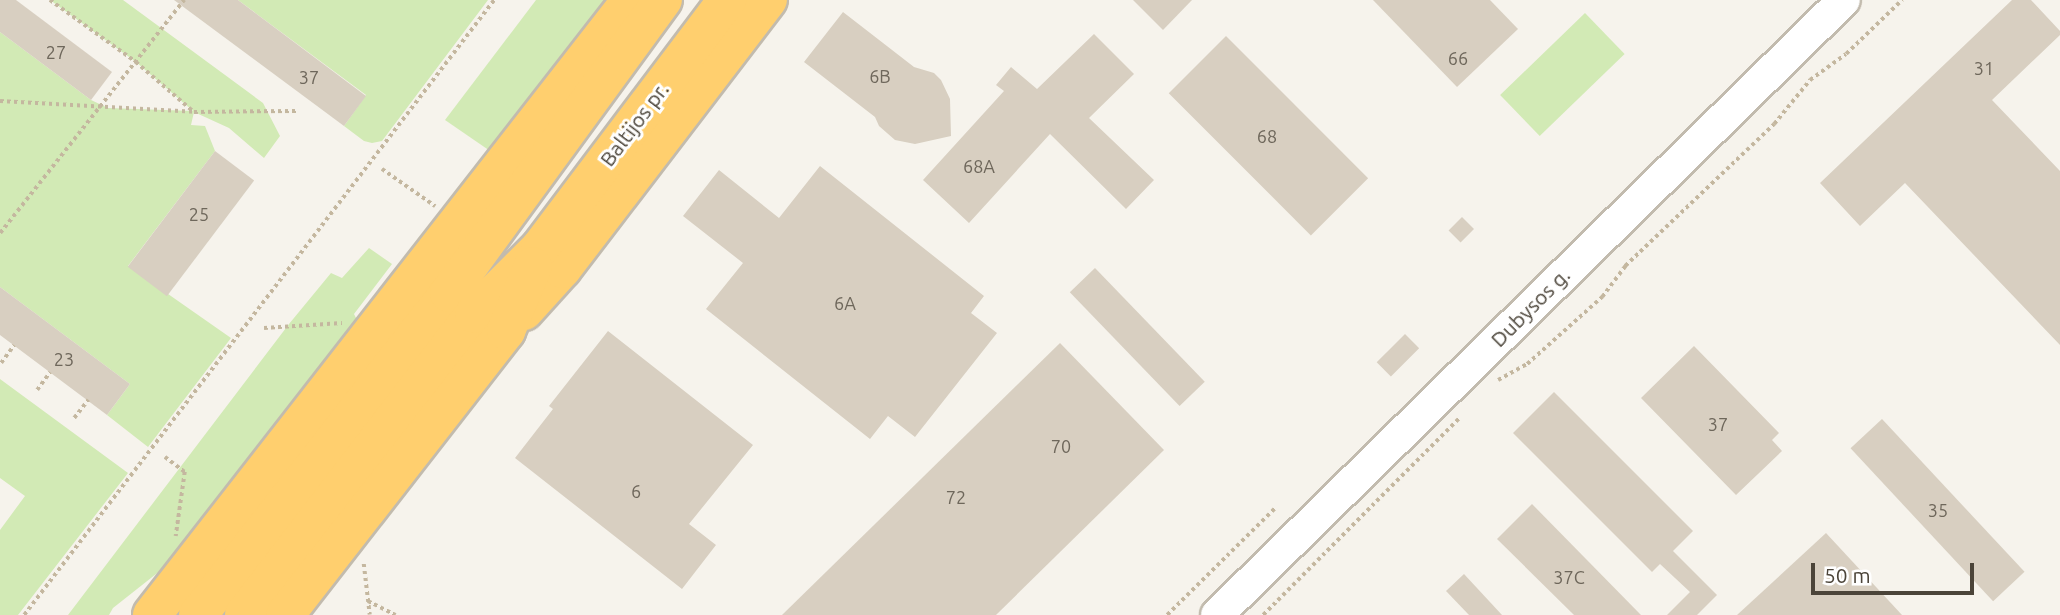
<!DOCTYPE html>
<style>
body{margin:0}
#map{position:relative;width:2060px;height:615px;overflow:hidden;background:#f6f3ec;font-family:Ubuntu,sans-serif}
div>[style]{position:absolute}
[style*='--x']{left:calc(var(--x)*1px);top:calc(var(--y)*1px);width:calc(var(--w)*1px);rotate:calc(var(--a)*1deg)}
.green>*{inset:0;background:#d2eab5;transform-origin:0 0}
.building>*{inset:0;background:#d8cfc1;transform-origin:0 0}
.path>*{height:3.5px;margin-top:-1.75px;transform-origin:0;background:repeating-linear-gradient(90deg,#c4b79f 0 3.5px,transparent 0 7px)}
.roads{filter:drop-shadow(2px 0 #c2bbae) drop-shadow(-2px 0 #c2bbae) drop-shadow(0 2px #c2bbae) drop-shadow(0 -2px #c2bbae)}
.minor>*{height:32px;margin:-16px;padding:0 16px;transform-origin:16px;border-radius:16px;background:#fff}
.highway>*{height:38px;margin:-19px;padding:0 19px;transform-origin:19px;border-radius:19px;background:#ffcf6e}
span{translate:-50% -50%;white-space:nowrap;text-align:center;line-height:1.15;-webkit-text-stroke:6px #fff;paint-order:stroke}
.number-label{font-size:18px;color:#6e675b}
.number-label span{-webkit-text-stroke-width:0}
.street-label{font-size:21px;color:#4b4439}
.scale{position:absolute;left:1811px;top:563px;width:163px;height:32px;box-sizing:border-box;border:4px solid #4b4439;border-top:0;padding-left:9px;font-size:21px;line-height:24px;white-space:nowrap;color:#4b4439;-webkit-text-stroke:5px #fff;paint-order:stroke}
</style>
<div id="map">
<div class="green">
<div style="clip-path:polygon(50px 0,123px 0,263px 103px,280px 136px,264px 158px,229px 128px,194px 112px,191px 125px,205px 126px,215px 151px,128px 266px,231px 338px,148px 447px,107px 415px,130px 384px,0 287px,0 32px,91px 100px,108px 108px,193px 111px,136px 62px)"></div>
<div style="clip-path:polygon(238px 0,488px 0,382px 141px,372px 143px,364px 141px,344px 126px,366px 95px)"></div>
<div style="clip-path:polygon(536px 0,612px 0,493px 153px,445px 120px)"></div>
<div style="left:1585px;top:13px;width:57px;height:118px;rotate:46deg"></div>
<div style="clip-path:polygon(369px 248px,392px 264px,354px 314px,358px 322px,194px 544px,113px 608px,109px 615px,68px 615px,289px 324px,331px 273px,342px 278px)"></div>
<div style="clip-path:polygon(0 379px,128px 473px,18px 615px,0 615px,0 530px,25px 496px,0 478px)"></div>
</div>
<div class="building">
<div style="clip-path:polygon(0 0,16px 0,112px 72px,91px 100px,0 32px)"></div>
<div style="clip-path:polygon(174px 0,238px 0,366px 96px,344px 126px)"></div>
<div style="clip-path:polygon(1133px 0,1192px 0,1163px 30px)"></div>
<div style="clip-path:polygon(1373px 0,1490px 0,1518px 29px,1457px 87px)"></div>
<div style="clip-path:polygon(2012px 0,2031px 0,2060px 31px,2060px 35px,1992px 100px,2060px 171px,2060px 345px,1905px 183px,1860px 226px,1820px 183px)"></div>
<div style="clip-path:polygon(843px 12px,914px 67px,934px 73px,941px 80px,950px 99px,951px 136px,915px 144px,895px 140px,879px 126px,875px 117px,804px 62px)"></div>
<div style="clip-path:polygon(1094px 34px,1134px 74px,1089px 118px,1154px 180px,1126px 209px,1050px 134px,969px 223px,923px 180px,1004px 91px,996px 85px,1011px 67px,1037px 89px)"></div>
<div style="left:1226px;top:36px;width:201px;height:81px;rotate:45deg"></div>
<div style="left:215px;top:151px;width:49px;height:145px;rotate:37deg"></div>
<div style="clip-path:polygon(820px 166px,984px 296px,971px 313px,997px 333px,915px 437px,888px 416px,870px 439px,706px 309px,743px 263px,683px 216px,719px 170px,779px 218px)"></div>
<div style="left:1462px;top:217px;width:17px;height:19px;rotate:45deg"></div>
<div style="left:1095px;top:268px;width:158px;height:35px;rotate:46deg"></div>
<div style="clip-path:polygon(0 287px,130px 384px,107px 415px,0 335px)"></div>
<div style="clip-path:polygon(608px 331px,753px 445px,689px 524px,716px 545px,682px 589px,515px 458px,553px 409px,549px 406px)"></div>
<div style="left:1405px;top:334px;width:20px;height:40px;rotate:45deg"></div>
<div style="clip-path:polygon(1060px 343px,1164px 450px,996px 615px,782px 615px)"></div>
<div style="clip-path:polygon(1694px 346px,1779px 433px,1772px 440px,1782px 451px,1736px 495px,1641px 398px)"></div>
<div style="clip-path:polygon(1554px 392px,1693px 531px,1673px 551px,1717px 595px,1697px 615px,1667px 615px,1690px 592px,1660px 564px,1652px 572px,1513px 433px)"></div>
<div style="left:1882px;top:419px;width:209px;height:43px;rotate:47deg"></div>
<div style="clip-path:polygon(1532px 504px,1641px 615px,1574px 615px,1497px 539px)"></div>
<div style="clip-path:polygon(1826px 533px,1902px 615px,1737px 615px)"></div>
<div style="clip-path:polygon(1464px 574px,1502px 615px,1469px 615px,1446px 591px)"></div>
</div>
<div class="path">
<div style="--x:50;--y:0;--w:106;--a:35.8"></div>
<div style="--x:136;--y:62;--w:77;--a:40.8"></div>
<div style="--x:0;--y:101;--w:194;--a:3.2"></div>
<div style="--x:194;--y:112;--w:103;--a:-0.6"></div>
<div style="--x:382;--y:169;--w:65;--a:34.9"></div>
<div style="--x:0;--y:233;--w:297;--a:-51.7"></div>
<div style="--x:264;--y:328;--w:78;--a:-3.7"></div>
<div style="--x:1;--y:363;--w:22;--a:-54"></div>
<div style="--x:1498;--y:380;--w:33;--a:-29"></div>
<div style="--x:1527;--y:364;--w:101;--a:-41.8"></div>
<div style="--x:1602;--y:297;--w:39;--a:-53"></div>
<div style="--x:1625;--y:266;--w:206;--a:-43.6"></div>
<div style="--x:1774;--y:124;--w:57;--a:-50.7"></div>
<div style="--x:1810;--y:80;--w:44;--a:-35.8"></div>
<div style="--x:1846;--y:54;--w:78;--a:-44"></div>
<div style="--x:37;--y:390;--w:22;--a:-54"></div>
<div style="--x:74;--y:418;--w:23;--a:-52"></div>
<div style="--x:165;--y:457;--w:25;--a:37"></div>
<div style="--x:185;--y:472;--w:65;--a:98"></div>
<div style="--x:364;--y:564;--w:51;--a:83.3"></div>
<div style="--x:368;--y:601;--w:31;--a:27"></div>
<div style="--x:24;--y:615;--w:774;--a:-52.61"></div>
<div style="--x:1167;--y:615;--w:151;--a:-44.7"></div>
<div style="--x:1263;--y:615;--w:279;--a:-45.1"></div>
</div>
<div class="roads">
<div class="minor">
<div style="--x:1217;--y:615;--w:878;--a:-44.45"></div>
</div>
<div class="highway">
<div style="--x:524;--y:311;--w:57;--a:-47.9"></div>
<div style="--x:562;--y:269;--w:339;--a:-52.6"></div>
<div style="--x:152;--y:615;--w:780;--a:-52.09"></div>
<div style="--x:198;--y:615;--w:408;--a:-52.1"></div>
<div style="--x:449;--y:293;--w:363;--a:-53.9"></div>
<div style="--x:244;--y:615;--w:379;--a:-52.6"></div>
<div style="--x:474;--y:314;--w:93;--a:-45"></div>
<div style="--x:540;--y:248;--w:311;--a:-53"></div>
<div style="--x:285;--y:615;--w:360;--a:-52.1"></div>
<div style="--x:506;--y:331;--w:70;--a:-67.4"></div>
</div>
</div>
<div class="number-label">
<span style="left:56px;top:52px">27</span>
<span style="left:1458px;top:58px">66</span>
<span style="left:1984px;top:68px">31</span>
<span style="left:880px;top:76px">6B</span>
<span style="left:309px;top:77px">37</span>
<span style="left:1267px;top:136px">68</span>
<span style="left:979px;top:166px">68A</span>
<span style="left:199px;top:214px">25</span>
<span style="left:845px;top:303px">6A</span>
<span style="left:64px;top:359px">23</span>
<span style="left:1718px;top:424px">37</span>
<span style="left:1061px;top:446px">70</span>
<span style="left:636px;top:491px">6</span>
<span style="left:956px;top:497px">72</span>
<span style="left:1938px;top:510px">35</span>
<span style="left:1569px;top:577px">37C</span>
</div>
<div class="street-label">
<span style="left:634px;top:124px;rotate:-53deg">Baltijos pr.</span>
<span style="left:1530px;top:307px;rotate:-45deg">Dubysos g.</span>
</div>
<div class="scale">50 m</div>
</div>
